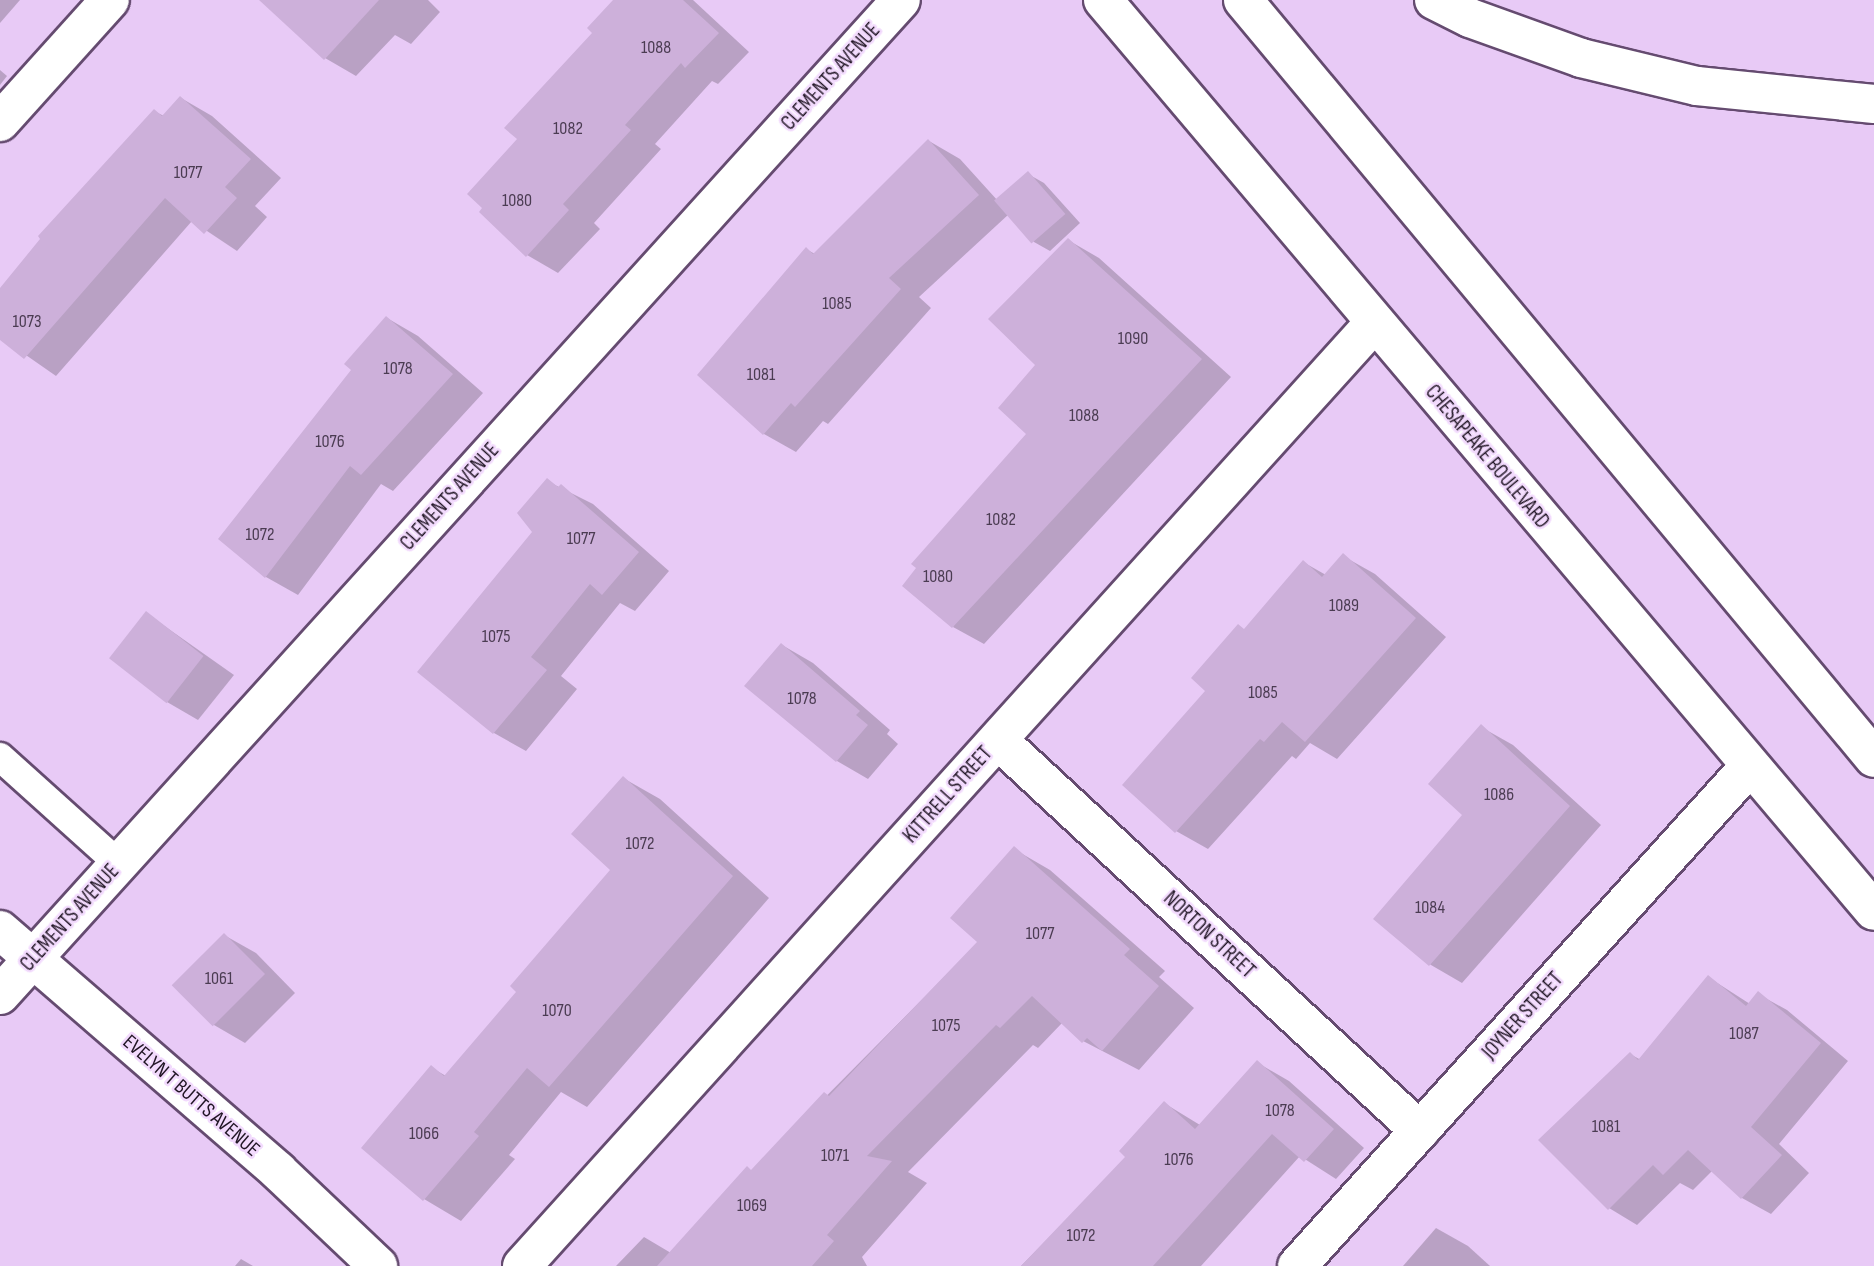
<!DOCTYPE html>
<style>
body{margin:0}
#map{position:relative;width:1874px;height:1266px;overflow:hidden;background:#e8caf6;font-family:"Sofia Sans Condensed",sans-serif}
div>[style]{position:absolute}
[style*='--x']{left:calc(var(--x)*1px);top:calc(var(--y)*1px);width:calc(var(--w)*1px);rotate:calc(var(--a)*1deg)}
.shadow>*{inset:0;background:#0003}
.building>*{inset:0;background:#cdb0da;transform-origin:0 0}
.roads{filter:drop-shadow(2px 0 #654b70) drop-shadow(-2px 0 #654b70) drop-shadow(0 2px #654b70) drop-shadow(0 -2px #654b70)}
.service>*{height:28px;margin:-14px;padding:0 14px;transform-origin:14px;border-radius:14px;background:#fff}
.minor>*{height:38px;margin:-19px;padding:0 19px;transform-origin:19px;border-radius:19px;background:#fff}
.secondary>*{height:38px;margin:-19px;padding:0 19px;transform-origin:19px;border-radius:19px;background:#fff}
.motorway>*{height:38px;margin:-19px;padding:0 19px;transform-origin:19px;border-radius:19px;background:#fff}
span{translate:-50% -50%;white-space:nowrap;text-align:center;line-height:1.15;-webkit-text-stroke:5px #f2dafd;paint-order:stroke}
.number-label{font-size:18px;color:#4b3c52}
.number-label span{-webkit-text-stroke-width:0}
.street-label{font-size:21px;color:#201524}
</style>
<div id="map">
<div class="shadow">
<div style="clip-path:polygon(0 0,20px 0,0 23px)"></div>
<div style="clip-path:polygon(262px 0,428px 0,440px 12px,411px 44px,395px 35px,356px 76px,325px 58px)"></div>
<div style="clip-path:polygon(624px 0,693px 0,749px 52px,718px 84px,712px 81px,655px 144px,661px 149px,594px 223px,600px 229px,558px 273px,527px 255px,519px 139px)"></div>
<div style="clip-path:polygon(0 70px,7px 76px,0 85px)"></div>
<div style="clip-path:polygon(181px 98px,212px 116px,281px 178px,255px 206px,267px 217px,237px 251px,192px 221px,56px 376px,0 337px,0 291px,154px 111px,164px 116px)"></div>
<div style="clip-path:polygon(929px 141px,960px 159px,998px 201px,1028px 174px,1044px 183px,1080px 223px,1050px 251px,1034px 242px,1009px 214px,919px 297px,931px 308px,828px 424px,823px 421px,796px 452px,764px 434px,699px 375px,806px 249px,815px 254px)"></div>
<div style="clip-path:polygon(1068px 240px,1099px 258px,1231px 377px,984px 644px,953px 627px,1029px 434px,1037px 365px)"></div>
<div style="clip-path:polygon(387px 318px,418px 336px,483px 393px,393px 491px,381px 484px,298px 595px,266px 577px,221px 539px,354px 370px)"></div>
<div style="clip-path:polygon(547px 481px,593px 504px,669px 571px,635px 611px,620px 603px,561px 676px,577px 689px,526px 751px,494px 733px,419px 672px,534px 532px)"></div>
<div style="clip-path:polygon(1343px 556px,1375px 574px,1446px 637px,1337px 759px,1310px 743px,1296px 759px,1292px 756px,1208px 849px,1176px 831px,1207px 690px,1303px 562px,1326px 575px)"></div>
<div style="clip-path:polygon(146px 613px,234px 675px,198px 720px,167px 702px)"></div>
<div style="clip-path:polygon(782px 645px,813px 663px,890px 730px,887px 734px,898px 744px,868px 779px,837px 761px)"></div>
<div style="clip-path:polygon(1481px 727px,1513px 745px,1601px 825px,1462px 983px,1431px 965px,1375px 918px,1464px 814px)"></div>
<div style="clip-path:polygon(623px 778px,660px 799px,769px 898px,587px 1107px,561px 1092px,509px 1155px,515px 1159px,461px 1221px,424px 1199px,432px 1068px,446px 1076px,519px 992px,613px 870px)"></div>
<div style="clip-path:polygon(1014px 849px,1050px 870px,1165px 971px,1159px 977px,1194px 1008px,1139px 1070px,1083px 1041px,1063px 1022px,1038px 1048px,1033px 1045px,908px 1172px,927px 1183px,862px 1257px,867px 1266px,616px 1266px,644px 1237px,671px 1253px,979px 942px)"></div>
<div style="clip-path:polygon(224px 935px,256px 953px,295px 993px,245px 1043px,214px 1025px,175px 985px)"></div>
<div style="clip-path:polygon(1708px 977px,1750px 1004px,1758px 994px,1787px 1010px,1848px 1061px,1779px 1144px,1809px 1173px,1771px 1214px,1742px 1198px,1713px 1170px,1693px 1190px,1680px 1183px,1637px 1225px,1609px 1208px,1630px 1054px,1641px 1060px)"></div>
<div style="clip-path:polygon(1258px 1063px,1289px 1081px,1364px 1148px,1336px 1179px,1300px 1156px,1201px 1266px,1021px 1266px,1128px 1157px,1164px 1103px,1200px 1125px)"></div>
<div style="clip-path:polygon(1436px 1228px,1468px 1246px,1490px 1266px,1403px 1266px)"></div>
<div style="clip-path:polygon(241px 1259px,253px 1266px,235px 1266px)"></div>
</div>
<div class="building">
<div style="clip-path:polygon(259px 0,379px 0,324px 60px)"></div>
<div style="clip-path:polygon(613px 0,683px 0,719px 33px,685px 68px,681px 63px,625px 125px,631px 130px,563px 204px,569px 210px,526px 257px,479px 212px,482px 208px,467px 194px,517px 139px,504px 128px,592px 33px,587px 28px)"></div>
<div style="clip-path:polygon(180px 96px,251px 159px,225px 187px,237px 198px,204px 234px,165px 198px,24px 359px,0 340px,0 288px,40px 239px,38px 236px,154px 109px,162px 116px)"></div>
<div style="clip-path:polygon(928px 139px,979px 195px,889px 278px,901px 289px,795px 407px,791px 403px,763px 435px,697px 375px,806px 247px,813px 254px)"></div>
<div style="left:1028px;top:171px;width:57px;height:45px;rotate:49deg"></div>
<div style="clip-path:polygon(1068px 238px,1202px 359px,952px 628px,902px 586px,916px 568px,911px 564px,1026px 434px,998px 408px,1035px 365px,988px 319px)"></div>
<div style="clip-path:polygon(386px 316px,453px 374px,361px 475px,350px 466px,265px 578px,218px 539px,351px 370px,344px 364px)"></div>
<div style="clip-path:polygon(547px 478px,558px 487px,561px 484px,639px 552px,602px 595px,590px 584px,531px 657px,547px 670px,493px 734px,417px 672px,532px 532px,517px 513px)"></div>
<div style="clip-path:polygon(1343px 553px,1416px 618px,1305px 742px,1282px 722px,1264px 742px,1260px 739px,1175px 833px,1122px 785px,1205px 691px,1191px 678px,1238px 624px,1244px 629px,1303px 560px,1322px 577px)"></div>
<div style="left:146px;top:611px;width:73px;height:60px;rotate:38deg"></div>
<div style="clip-path:polygon(781px 643px,860px 711px,856px 715px,868px 725px,836px 762px,744px 686px)"></div>
<div style="clip-path:polygon(1481px 724px,1570px 806px,1429px 966px,1373px 919px,1462px 815px,1428px 784px)"></div>
<div style="clip-path:polygon(623px 776px,733px 876px,549px 1087px,527px 1068px,474px 1132px,479px 1136px,423px 1201px,361px 1148px,431px 1065px,444px 1076px,516px 992px,510px 986px,610px 870px,571px 834px)"></div>
<div style="clip-path:polygon(1014px 846px,1130px 949px,1124px 955px,1159px 986px,1102px 1051px,1087px 1038px,1082px 1043px,1032px 996px,1000px 1028px,996px 1025px,867px 1156px,892px 1161px,827px 1235px,834px 1241px,812px 1266px,657px 1266px,747px 1166px,751px 1170px,824px 1092px,829px 1096px,977px 942px,950px 918px)"></div>
<div style="left:224px;top:933px;width:58px;height:74px;rotate:45deg"></div>
<div style="clip-path:polygon(1708px 975px,1746px 1006px,1758px 991px,1821px 1043px,1751px 1127px,1782px 1155px,1741px 1199px,1688px 1150px,1663px 1175px,1653px 1165px,1608px 1210px,1538px 1140px,1630px 1052px,1638px 1060px)"></div>
<div style="clip-path:polygon(1257px 1060px,1334px 1129px,1304px 1162px,1272px 1134px,1153px 1266px,1021px 1266px,1125px 1157px,1119px 1151px,1164px 1101px,1195px 1129px)"></div>
</div>
<div class="roads">
<div class="service">
<div style="--x:0;--y:757;--w:160;--a:42"></div>
</div>
<div class="minor">
<div style="--x:0;--y:122;--w:164;--a:-48"></div>
<div style="--x:998;--y:740;--w:575;--a:42.82"></div>
<div style="--x:0;--y:930;--w:368;--a:40.9"></div>
<div style="--x:278;--y:1171;--w:138;--a:43.5"></div>
<div style="--x:0;--y:995;--w:1342;--a:-47.84"></div>
<div style="--x:522;--y:1266;--w:1271;--a:-47.9"></div>
<div style="--x:1297;--y:1266;--w:673;--a:-47.83"></div>
</div>
<div class="secondary">
<div style="--x:1103;--y:0;--w:1193;--a:49.76"></div>
<div style="--x:1243;--y:0;--w:986;--a:50.22"></div>
</div>
<div class="motorway">
<div style="--x:1434;--y:0;--w:40;--a:26.6"></div>
<div style="--x:1470;--y:18;--w:118;--a:19.8"></div>
<div style="--x:1581;--y:58;--w:119;--a:13.6"></div>
<div style="--x:1697;--y:86;--w:178;--a:5.8"></div>
</div>
</div>
<div class="number-label">
<span style="left:656px;top:48px">1088</span>
<span style="left:568px;top:129px">1082</span>
<span style="left:188px;top:173px">1077</span>
<span style="left:517px;top:201px">1080</span>
<span style="left:837px;top:304px">1085</span>
<span style="left:27px;top:322px">1073</span>
<span style="left:1133px;top:339px">1090</span>
<span style="left:398px;top:369px">1078</span>
<span style="left:761px;top:375px">1081</span>
<span style="left:1084px;top:416px">1088</span>
<span style="left:330px;top:442px">1076</span>
<span style="left:1001px;top:520px">1082</span>
<span style="left:260px;top:535px">1072</span>
<span style="left:581px;top:539px">1077</span>
<span style="left:938px;top:577px">1080</span>
<span style="left:1344px;top:606px">1089</span>
<span style="left:496px;top:637px">1075</span>
<span style="left:1263px;top:693px">1085</span>
<span style="left:802px;top:699px">1078</span>
<span style="left:1499px;top:795px">1086</span>
<span style="left:640px;top:844px">1072</span>
<span style="left:1430px;top:908px">1084</span>
<span style="left:1040px;top:934px">1077</span>
<span style="left:219px;top:979px">1061</span>
<span style="left:557px;top:1011px">1070</span>
<span style="left:946px;top:1026px">1075</span>
<span style="left:1744px;top:1034px">1087</span>
<span style="left:1280px;top:1111px">1078</span>
<span style="left:1606px;top:1127px">1081</span>
<span style="left:424px;top:1134px">1066</span>
<span style="left:835px;top:1156px">1071</span>
<span style="left:1179px;top:1160px">1076</span>
<span style="left:752px;top:1206px">1069</span>
<span style="left:1081px;top:1236px">1072</span>
</div>
<div class="street-label">
<span style="left:831px;top:77px;rotate:-48deg">CLEMENTS AVENUE</span>
<span style="left:1487px;top:457px;rotate:50deg">CHESAPEAKE BOULEVARD</span>
<span style="left:450px;top:497px;rotate:-48deg">CLEMENTS AVENUE</span>
<span style="left:948px;top:795px;rotate:-48deg">KITTRELL STREET</span>
<span style="left:70px;top:918px;rotate:-48deg">CLEMENTS AVENUE</span>
<span style="left:1209px;top:935px;rotate:43deg">NORTON STREET</span>
<span style="left:1523px;top:1016px;rotate:-48deg">JOYNER STREET</span>
<span style="left:191px;top:1096px;rotate:41deg">EVELYN T BUTTS AVENUE</span>
</div>
</div>
